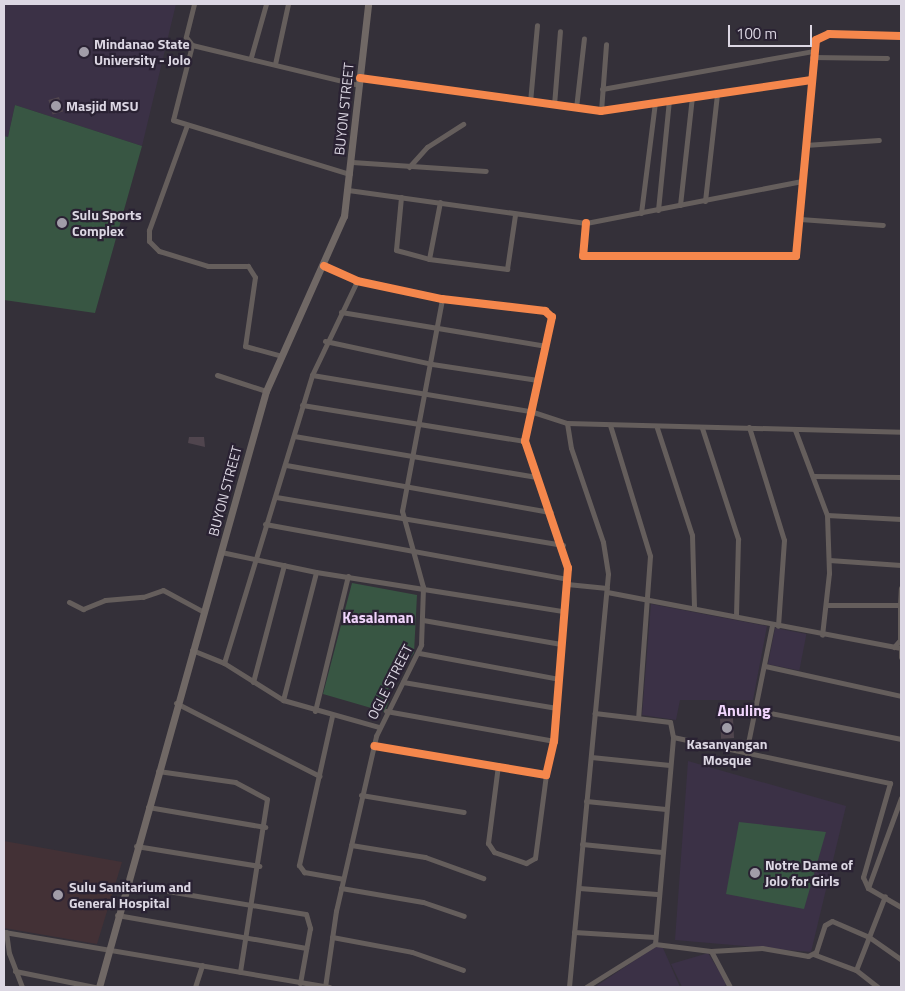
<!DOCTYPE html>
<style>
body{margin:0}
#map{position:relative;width:905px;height:991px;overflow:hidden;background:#343039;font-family:"Titillium Web",sans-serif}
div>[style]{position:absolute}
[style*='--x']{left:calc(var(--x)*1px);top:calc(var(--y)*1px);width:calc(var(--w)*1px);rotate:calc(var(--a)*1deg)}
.built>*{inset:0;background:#3b3146;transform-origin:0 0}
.medical>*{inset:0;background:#433136}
.green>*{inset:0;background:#385643}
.building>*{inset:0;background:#50454e;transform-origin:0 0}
.street>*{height:5px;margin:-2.5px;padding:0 2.5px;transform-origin:2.5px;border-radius:2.5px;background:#655e5c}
.secondary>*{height:7px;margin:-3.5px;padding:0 3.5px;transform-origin:3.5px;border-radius:3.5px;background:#706865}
.cycleway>*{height:8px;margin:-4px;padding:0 4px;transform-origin:4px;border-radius:4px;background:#f5874c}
.dots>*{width:14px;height:14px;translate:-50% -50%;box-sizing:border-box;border:2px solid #2a2233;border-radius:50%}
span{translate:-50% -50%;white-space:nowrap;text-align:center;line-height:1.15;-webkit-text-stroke:4.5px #2a2233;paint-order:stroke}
.poi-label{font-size:14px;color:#dcd7e3;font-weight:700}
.left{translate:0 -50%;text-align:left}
.street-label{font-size:14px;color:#dcd7e3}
.neighbourhood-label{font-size:15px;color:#f0d5fc;font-weight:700}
.quarter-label{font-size:16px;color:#f0d5fc;font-weight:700}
.frame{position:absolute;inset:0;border:5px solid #dcd7e3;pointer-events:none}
.scale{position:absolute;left:728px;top:25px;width:84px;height:22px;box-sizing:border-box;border:2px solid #dcd7e3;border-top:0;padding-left:6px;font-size:15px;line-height:18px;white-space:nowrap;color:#dcd7e3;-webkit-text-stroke:4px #2a2233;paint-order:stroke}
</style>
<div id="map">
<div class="built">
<div style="clip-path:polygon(4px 4px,176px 4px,142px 146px,15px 105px,8px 137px,4px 136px)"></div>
<div style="clip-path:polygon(651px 604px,767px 626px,753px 700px,680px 700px,676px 720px,642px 715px)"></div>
<div style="left:775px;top:628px;width:32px;height:37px;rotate:11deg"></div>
<div style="clip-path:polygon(688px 761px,846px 806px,811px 952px,675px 940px)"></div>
<div style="clip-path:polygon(656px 946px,663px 948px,680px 987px,595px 987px)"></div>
<div style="clip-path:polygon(708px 953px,727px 984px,723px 987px,682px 987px,671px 964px)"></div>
</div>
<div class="medical">
<div style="clip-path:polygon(4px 841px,122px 862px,97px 944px,4px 928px)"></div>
</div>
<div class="green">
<div style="clip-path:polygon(15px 105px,142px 146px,95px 313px,4px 300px,4px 136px,8px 137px)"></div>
<div style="clip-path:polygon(352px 583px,417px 595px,414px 653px,397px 676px,385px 712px,323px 694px)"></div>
<div style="clip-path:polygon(739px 822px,826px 832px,804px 909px,726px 894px)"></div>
</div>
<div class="building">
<div style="left:59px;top:97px;width:15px;height:11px;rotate:74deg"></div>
<div style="clip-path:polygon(189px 437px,204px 437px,205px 447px,188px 443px)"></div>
<div style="left:733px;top:718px;width:20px;height:13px;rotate:87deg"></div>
</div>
<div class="street">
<div style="--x:194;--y:4;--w:34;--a:104"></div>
<div style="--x:186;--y:37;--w:10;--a:53"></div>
<div style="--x:192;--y:45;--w:172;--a:13.5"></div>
<div style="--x:192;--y:45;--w:77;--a:104.2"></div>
<div style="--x:173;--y:120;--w:185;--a:17"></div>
<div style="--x:251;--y:57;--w:55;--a:-74.2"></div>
<div style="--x:812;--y:57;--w:75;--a:0.8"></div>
<div style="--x:275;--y:64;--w:61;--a:-77.8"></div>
<div style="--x:360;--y:78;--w:243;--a:7.8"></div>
<div style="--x:601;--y:111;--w:211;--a:-8.4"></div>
<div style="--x:602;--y:89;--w:214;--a:-10.2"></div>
<div style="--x:530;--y:102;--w:77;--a:-84.8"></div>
<div style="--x:554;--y:105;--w:74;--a:-85.4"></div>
<div style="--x:576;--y:108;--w:70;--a:-83.5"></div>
<div style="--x:601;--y:111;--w:67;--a:-85.7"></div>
<div style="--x:187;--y:125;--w:112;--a:109.9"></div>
<div style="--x:149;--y:230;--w:11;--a:90"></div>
<div style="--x:149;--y:241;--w:14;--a:45"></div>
<div style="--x:159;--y:251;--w:51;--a:17"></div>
<div style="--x:208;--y:266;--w:40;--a:0"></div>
<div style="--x:248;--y:266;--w:13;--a:58"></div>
<div style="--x:255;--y:277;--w:70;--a:98.2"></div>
<div style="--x:245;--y:346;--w:35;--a:15"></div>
<div style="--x:805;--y:145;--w:74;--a:-3.9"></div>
<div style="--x:352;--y:162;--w:134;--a:3.8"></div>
<div style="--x:409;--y:167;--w:27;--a:-48"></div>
<div style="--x:427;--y:147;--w:43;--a:-32.6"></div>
<div style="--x:348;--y:190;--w:240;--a:7.9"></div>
<div style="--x:586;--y:223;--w:220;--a:-11"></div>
<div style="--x:401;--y:197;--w:53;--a:95.4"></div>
<div style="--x:396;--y:250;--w:34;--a:15"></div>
<div style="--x:429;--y:259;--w:79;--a:7.3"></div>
<div style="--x:507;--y:269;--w:55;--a:-81.6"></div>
<div style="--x:705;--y:201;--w:108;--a:-83.6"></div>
<div style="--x:680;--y:205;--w:109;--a:-83.7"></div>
<div style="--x:658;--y:210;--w:111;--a:-84.3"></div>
<div style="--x:641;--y:213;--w:112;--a:-82.8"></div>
<div style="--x:800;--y:219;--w:83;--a:4.1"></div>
<div style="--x:586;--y:223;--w:33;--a:95"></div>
<div style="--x:583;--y:256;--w:213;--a:0"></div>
<div style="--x:796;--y:256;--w:217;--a:-84.7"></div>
<div style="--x:816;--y:40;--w:14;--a:-25"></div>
<div style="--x:829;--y:34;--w:72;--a:1.6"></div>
<div style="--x:429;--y:259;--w:58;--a:-79.1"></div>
<div style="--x:324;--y:266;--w:36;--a:24"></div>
<div style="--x:357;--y:281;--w:87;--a:12"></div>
<div style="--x:442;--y:299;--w:104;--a:6.6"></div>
<div style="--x:545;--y:311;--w:9;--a:41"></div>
<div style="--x:552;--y:317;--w:127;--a:102.3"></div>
<div style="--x:525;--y:441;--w:134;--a:71.3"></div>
<div style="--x:568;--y:568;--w:174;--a:94.6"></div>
<div style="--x:554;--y:741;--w:35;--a:103"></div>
<div style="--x:546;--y:775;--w:174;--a:-170.4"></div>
<div style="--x:341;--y:312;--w:208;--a:9.4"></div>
<div style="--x:325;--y:341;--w:109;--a:12.1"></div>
<div style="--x:432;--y:364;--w:107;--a:8.6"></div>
<div style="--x:217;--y:375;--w:52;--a:18.1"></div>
<div style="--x:312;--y:375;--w:221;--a:9.4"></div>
<div style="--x:530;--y:411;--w:39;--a:18"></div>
<div style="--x:567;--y:423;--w:334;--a:1.5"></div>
<div style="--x:302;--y:405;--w:226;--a:9.2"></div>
<div style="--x:567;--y:423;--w:25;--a:81"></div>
<div style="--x:571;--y:448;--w:99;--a:71.2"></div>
<div style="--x:603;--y:542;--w:32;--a:81"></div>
<div style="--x:608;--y:574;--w:415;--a:95.4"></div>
<div style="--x:610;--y:425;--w:137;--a:73"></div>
<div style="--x:650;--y:556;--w:162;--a:94.2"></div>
<div style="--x:749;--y:427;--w:118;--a:72.8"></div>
<div style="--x:784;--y:540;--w:86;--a:94"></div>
<div style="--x:657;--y:428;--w:113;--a:71.9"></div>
<div style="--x:692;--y:535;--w:72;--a:88.4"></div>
<div style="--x:702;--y:428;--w:117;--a:72"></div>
<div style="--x:738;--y:539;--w:77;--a:91.5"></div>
<div style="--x:795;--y:430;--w:91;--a:69.4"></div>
<div style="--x:827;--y:515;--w:58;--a:88"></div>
<div style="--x:829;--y:573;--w:62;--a:96.4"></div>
<div style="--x:294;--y:436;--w:246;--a:9.6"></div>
<div style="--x:286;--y:465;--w:269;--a:10.1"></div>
<div style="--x:813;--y:476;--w:88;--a:0.7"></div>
<div style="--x:276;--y:497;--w:291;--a:9.5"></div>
<div style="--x:827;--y:515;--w:74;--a:3.1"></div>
<div style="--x:265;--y:524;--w:307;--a:10.3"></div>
<div style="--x:221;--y:552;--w:97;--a:11.9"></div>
<div style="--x:316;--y:572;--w:250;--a:9"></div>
<div style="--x:829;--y:560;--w:72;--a:4"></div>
<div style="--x:567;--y:584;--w:40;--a:5.7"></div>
<div style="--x:607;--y:592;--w:299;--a:10.8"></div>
<div style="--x:69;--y:602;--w:16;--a:27"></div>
<div style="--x:83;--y:609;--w:24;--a:-22"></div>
<div style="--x:105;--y:600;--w:38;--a:-5"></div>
<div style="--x:143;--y:597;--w:21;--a:-19"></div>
<div style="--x:163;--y:590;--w:44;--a:28.3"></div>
<div style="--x:827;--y:605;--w:73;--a:0"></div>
<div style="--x:900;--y:605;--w:17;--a:-87"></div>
<div style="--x:423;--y:620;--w:140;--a:9.9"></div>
<div style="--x:894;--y:647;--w:9;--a:-49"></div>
<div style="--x:900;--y:640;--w:35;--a:-90"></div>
<div style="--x:901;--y:648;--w:9;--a:90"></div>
<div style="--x:192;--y:650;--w:35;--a:22"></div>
<div style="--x:224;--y:663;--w:70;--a:32.1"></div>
<div style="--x:283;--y:700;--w:100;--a:15.7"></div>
<div style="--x:419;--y:653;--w:142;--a:10.5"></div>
<div style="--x:224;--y:663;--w:301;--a:-73"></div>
<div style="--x:312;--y:375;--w:104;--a:-64.4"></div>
<div style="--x:765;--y:666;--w:139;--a:12.4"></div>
<div style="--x:253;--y:682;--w:121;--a:-75.2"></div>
<div style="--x:403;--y:682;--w:156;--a:9.6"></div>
<div style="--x:283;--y:700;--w:132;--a:-75.5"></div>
<div style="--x:176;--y:703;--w:161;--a:27"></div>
<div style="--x:755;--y:710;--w:149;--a:11.2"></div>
<div style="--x:315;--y:711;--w:139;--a:-76.3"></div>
<div style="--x:386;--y:711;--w:171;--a:10.1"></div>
<div style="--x:332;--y:716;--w:153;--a:102.5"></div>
<div style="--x:299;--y:865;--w:9;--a:54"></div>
<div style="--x:304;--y:872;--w:39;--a:10"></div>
<div style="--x:673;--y:737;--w:222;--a:12"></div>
<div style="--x:890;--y:783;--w:98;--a:106"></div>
<div style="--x:863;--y:877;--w:12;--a:66"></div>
<div style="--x:868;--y:888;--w:38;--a:30"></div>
<div style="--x:746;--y:753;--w:131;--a:-78.5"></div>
<div style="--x:591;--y:757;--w:79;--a:5.8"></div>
<div style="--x:498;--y:765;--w:79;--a:97.3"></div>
<div style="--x:488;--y:843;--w:11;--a:56"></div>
<div style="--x:494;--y:852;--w:34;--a:19"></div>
<div style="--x:526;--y:863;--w:10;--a:-29"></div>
<div style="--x:535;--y:858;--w:84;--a:-82.5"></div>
<div style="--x:158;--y:771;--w:78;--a:8.1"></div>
<div style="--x:235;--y:782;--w:36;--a:28"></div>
<div style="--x:267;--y:799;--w:175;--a:98.9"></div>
<div style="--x:361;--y:795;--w:104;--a:9.4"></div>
<div style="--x:586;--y:801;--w:80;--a:5.7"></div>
<div style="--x:148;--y:807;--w:119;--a:9.7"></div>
<div style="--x:582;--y:844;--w:80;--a:5.7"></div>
<div style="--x:351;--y:845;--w:75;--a:9.2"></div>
<div style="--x:425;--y:857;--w:62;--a:19.9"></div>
<div style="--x:136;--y:846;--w:125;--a:9.2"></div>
<div style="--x:126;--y:884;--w:182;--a:9.5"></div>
<div style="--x:306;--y:914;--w:15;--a:74"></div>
<div style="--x:310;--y:928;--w:56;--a:100.3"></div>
<div style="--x:341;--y:888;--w:83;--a:9.7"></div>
<div style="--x:423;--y:902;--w:43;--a:18.9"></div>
<div style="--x:579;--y:888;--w:78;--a:4.4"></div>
<div style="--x:868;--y:888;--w:96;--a:-69.9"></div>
<div style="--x:117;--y:915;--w:192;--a:9.9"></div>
<div style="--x:4;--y:932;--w:330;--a:9.6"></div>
<div style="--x:6;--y:932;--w:21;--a:82"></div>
<div style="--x:9;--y:953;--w:36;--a:69"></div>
<div style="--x:574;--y:932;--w:81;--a:3.5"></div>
<div style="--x:332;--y:937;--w:81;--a:10.6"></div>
<div style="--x:412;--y:952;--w:54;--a:19.4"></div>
<div style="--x:655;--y:944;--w:56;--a:7.1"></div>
<div style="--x:711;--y:951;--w:51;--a:-3.4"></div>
<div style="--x:762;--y:948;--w:47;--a:9.9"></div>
<div style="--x:808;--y:956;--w:9;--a:-27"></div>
<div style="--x:816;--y:952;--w:28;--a:-72"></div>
<div style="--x:825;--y:925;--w:8;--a:-30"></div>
<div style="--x:832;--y:921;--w:40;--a:23.4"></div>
<div style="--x:869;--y:937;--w:39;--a:35"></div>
<div style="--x:711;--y:951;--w:41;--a:62.2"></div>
<div style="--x:813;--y:954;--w:46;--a:20.4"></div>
<div style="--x:856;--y:970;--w:28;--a:38"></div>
<div style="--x:856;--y:970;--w:79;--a:-68.6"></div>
<div style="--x:15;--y:971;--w:81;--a:11.4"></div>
<div style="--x:195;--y:987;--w:23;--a:-72"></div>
<div style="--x:325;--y:987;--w:77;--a:-81.8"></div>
<div style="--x:336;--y:911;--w:180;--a:-77.1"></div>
<div style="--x:376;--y:736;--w:102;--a:-63.7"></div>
<div style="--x:421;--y:645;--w:58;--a:-88"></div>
<div style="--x:423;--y:587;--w:79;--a:-105.4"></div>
<div style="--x:402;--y:511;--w:216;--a:-79.3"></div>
<div style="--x:586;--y:987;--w:81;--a:-31.9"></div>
<div style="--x:655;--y:944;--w:208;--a:-85"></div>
<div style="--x:673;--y:737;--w:15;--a:-101"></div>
<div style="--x:670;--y:722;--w:76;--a:-173.2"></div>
</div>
<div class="secondary">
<div style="--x:99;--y:987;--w:619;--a:-74.35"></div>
<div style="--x:266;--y:391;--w:192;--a:-66"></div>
<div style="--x:344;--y:216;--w:213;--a:-83.5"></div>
</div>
<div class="cycleway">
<div style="--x:360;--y:78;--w:243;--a:7.8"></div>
<div style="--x:601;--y:111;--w:211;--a:-8.4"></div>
<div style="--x:586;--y:223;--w:33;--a:95"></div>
<div style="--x:583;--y:256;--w:213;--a:0"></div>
<div style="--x:796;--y:256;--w:217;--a:-84.7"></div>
<div style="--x:816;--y:40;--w:14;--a:-25"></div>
<div style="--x:829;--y:34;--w:72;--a:1.6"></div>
<div style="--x:324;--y:266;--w:36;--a:24"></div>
<div style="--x:357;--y:281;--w:87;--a:12"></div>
<div style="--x:442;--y:299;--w:104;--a:6.6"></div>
<div style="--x:545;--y:311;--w:9;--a:41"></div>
<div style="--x:552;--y:317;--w:127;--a:102.3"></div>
<div style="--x:525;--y:441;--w:134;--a:71.3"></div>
<div style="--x:568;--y:568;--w:174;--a:94.6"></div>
<div style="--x:554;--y:741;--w:35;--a:103"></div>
<div style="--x:546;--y:775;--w:174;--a:-170.4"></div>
</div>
<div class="dots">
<div style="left:84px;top:52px;background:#a19da8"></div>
<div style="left:56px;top:106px;background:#a19da8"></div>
<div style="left:62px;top:223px;background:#a19da8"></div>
<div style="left:727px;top:728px;background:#a19da8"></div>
<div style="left:755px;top:873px;background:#a19da8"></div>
<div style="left:58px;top:895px;background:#a19da8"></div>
</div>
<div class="poi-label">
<span class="left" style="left:94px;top:52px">Mindanao State<br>University - Jolo</span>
<span class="left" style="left:66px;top:106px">Masjid MSU</span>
<span class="left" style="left:72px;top:223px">Sulu Sports<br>Complex</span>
<span style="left:727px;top:752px">Kasanyangan<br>Mosque</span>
<span class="left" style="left:765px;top:873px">Notre Dame of<br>Jolo for Girls</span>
<span class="left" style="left:69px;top:895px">Sulu Sanitarium and<br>General Hospital</span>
</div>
<div class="street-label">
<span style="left:344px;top:109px;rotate:-84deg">BUYON STREET</span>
<span style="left:225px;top:491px;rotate:-75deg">BUYON STREET</span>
<span style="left:390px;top:682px;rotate:-63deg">OGLE STREET</span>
</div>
<div class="neighbourhood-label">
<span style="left:378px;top:618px">Kasalaman</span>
</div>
<div class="quarter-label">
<span style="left:744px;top:710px">Anuling</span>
</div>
<div class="frame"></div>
<div class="scale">100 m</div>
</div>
